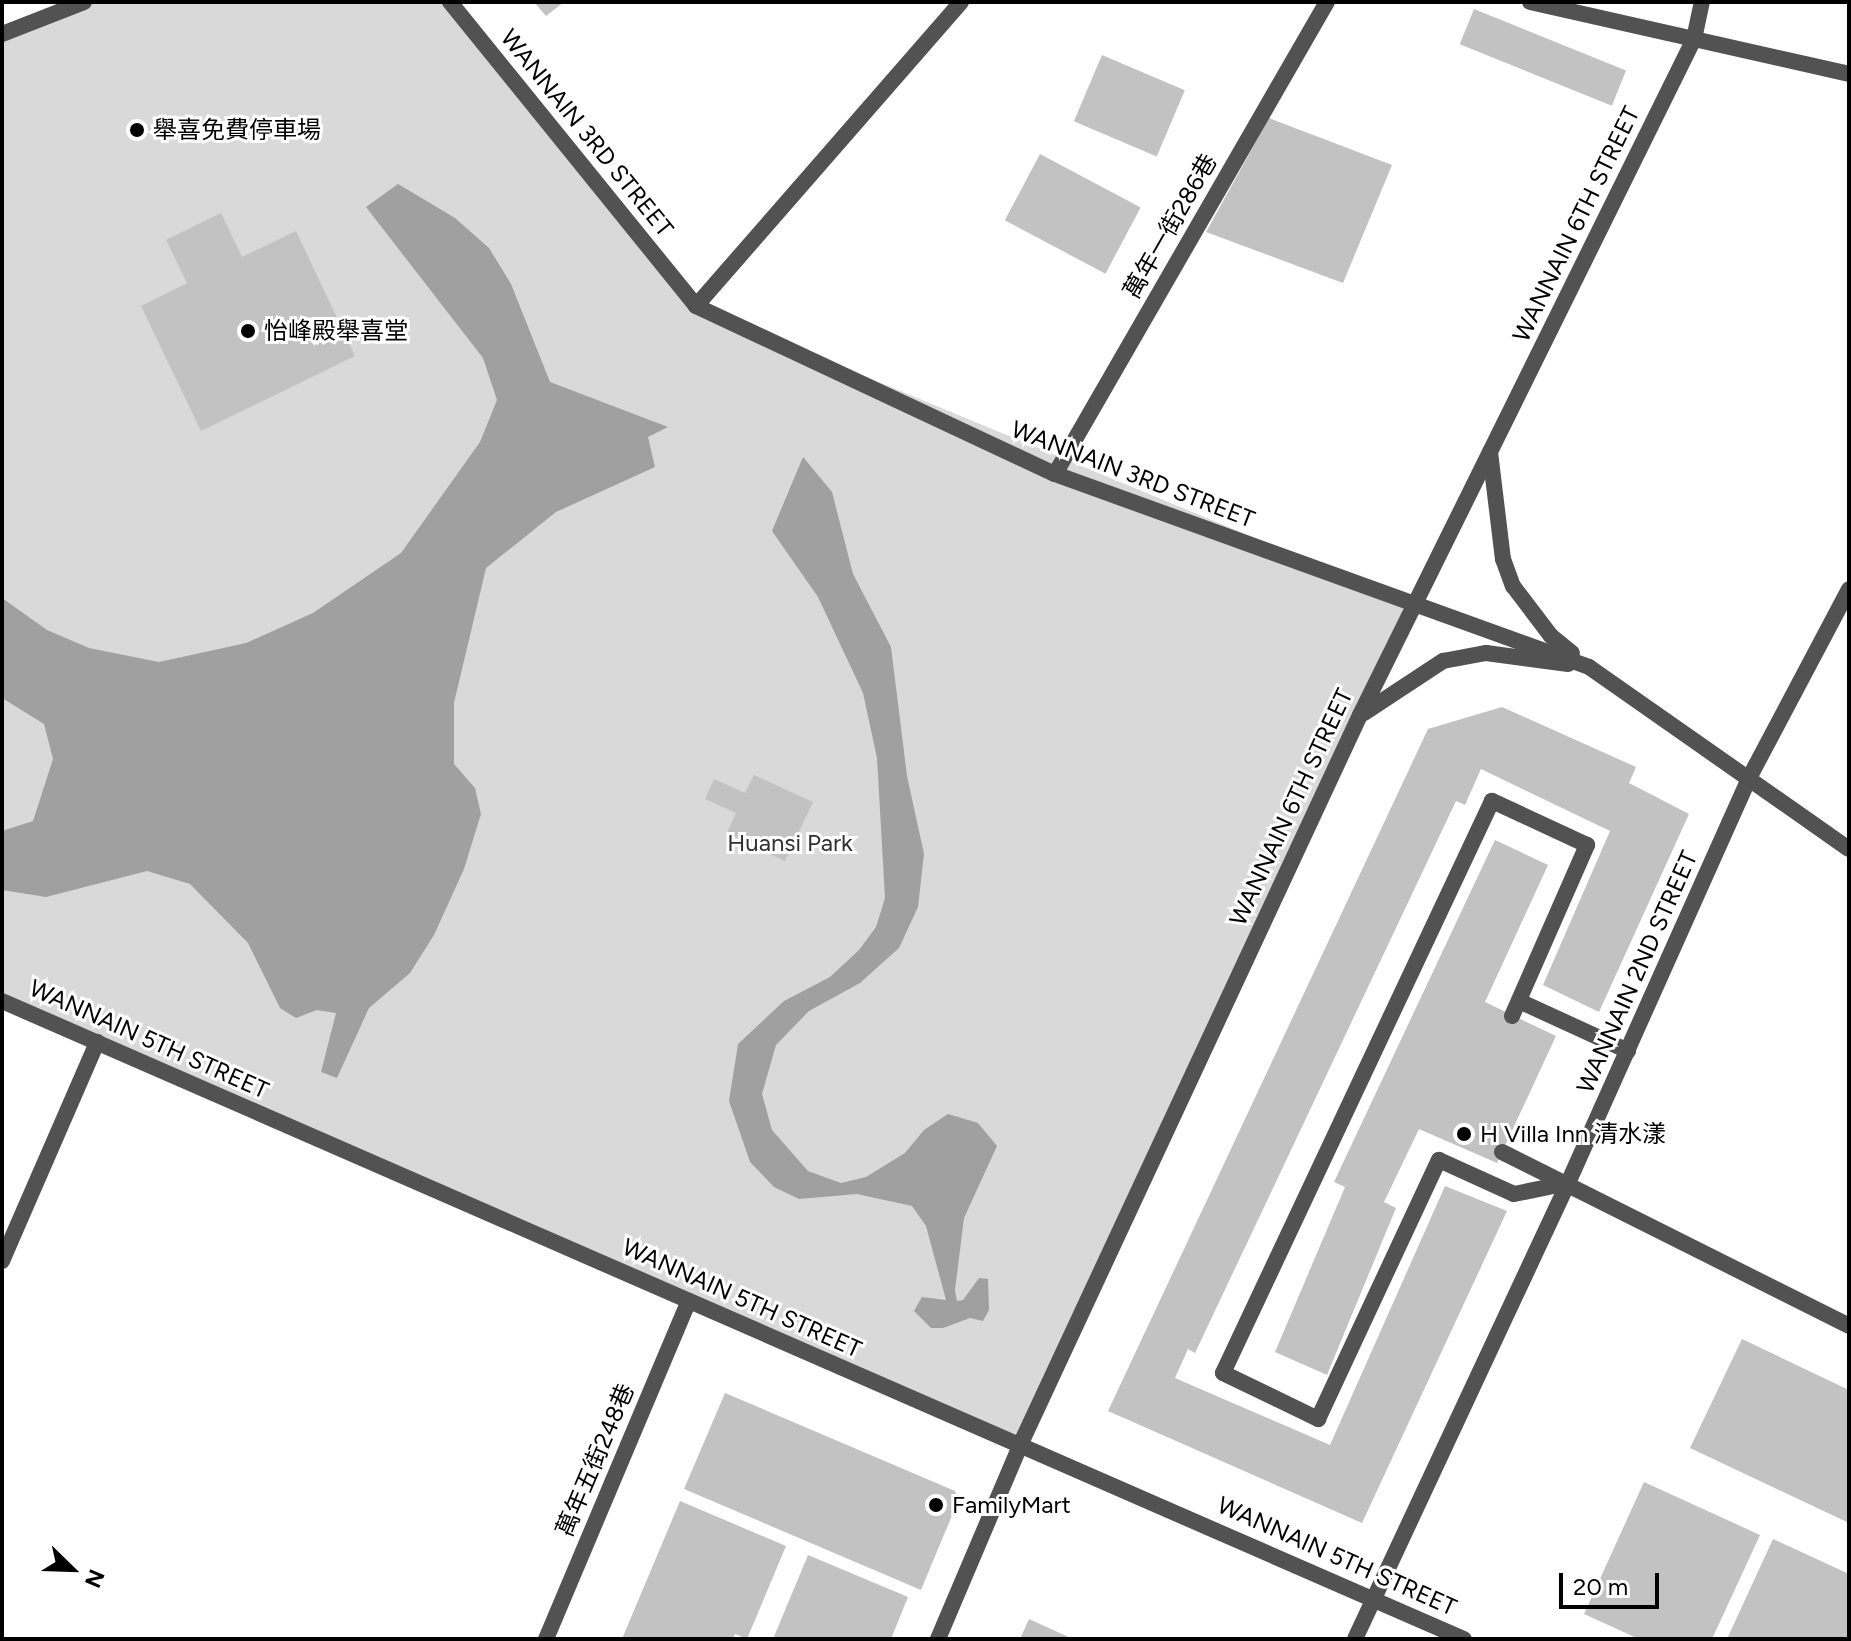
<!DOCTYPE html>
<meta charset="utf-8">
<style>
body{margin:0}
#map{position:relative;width:1851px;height:1641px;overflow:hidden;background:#fff;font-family:Figtree,"Noto Sans TC",sans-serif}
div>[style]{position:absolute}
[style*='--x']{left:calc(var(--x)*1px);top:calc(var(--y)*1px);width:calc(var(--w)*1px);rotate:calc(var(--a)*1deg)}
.green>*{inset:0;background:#d9d9d9}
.water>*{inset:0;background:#a0a0a0}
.building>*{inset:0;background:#c2c2c2;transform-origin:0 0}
.lane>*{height:16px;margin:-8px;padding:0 8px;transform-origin:8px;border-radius:8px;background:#525252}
.street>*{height:16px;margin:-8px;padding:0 8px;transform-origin:8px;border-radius:8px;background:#525252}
.dots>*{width:22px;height:22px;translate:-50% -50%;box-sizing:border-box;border:4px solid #fff;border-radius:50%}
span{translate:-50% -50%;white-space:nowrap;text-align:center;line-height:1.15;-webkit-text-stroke:6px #fff;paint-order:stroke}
.poi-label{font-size:24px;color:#000}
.left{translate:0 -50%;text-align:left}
.street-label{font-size:24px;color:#000}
.park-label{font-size:24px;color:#303030}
.frame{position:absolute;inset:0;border:4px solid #000;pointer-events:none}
.north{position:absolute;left:32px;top:1529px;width:80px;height:80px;-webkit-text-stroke:6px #fff;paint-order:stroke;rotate:113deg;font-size:22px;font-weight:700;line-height:32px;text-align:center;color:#000}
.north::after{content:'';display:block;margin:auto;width:28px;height:36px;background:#000;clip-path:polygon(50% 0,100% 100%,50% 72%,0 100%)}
.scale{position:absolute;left:1559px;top:1573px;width:100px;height:36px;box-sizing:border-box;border:4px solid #000;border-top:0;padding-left:10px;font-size:24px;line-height:28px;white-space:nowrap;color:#000;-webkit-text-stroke:6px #fff;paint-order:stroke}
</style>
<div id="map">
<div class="green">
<div style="clip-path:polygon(84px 2px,450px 2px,696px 306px,1414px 604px,1021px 1443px,2px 1001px,2px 34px)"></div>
</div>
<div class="water">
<div style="clip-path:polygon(398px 184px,455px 218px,489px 248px,511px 284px,550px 382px,668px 427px,648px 437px,655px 467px,556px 512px,486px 568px,454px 703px,454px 764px,475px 788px,481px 814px,464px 869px,434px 935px,410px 973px,369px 1008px,337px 1078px,321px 1072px,336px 1013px,317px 1010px,296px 1018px,280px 1008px,248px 943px,190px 884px,147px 871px,46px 897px,2px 890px,2px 831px,33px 821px,53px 759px,44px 724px,2px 698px,2px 598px,47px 630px,89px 648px,159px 662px,246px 643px,313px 613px,401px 553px,480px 442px,497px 400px,483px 358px,366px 207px)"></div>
<div style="clip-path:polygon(803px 457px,832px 492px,853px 574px,891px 647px,907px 776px,924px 854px,918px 907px,899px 948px,860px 983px,809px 1011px,776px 1045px,762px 1094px,772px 1130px,808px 1171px,841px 1183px,866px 1177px,905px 1153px,924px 1130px,948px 1114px,978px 1123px,997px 1146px,964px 1218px,955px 1290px,957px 1301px,963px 1300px,979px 1278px,988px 1279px,989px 1310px,983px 1321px,970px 1318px,943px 1328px,931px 1328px,914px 1311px,922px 1297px,946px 1300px,926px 1226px,912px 1206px,857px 1194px,799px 1199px,774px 1187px,750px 1162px,729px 1101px,738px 1044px,784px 1001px,830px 977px,859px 950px,876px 927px,885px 898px,877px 758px,863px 693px,818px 597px,772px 531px)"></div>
</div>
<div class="building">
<div style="clip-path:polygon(534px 2px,564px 2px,546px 16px)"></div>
<div style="left:1474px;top:9px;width:164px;height:38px;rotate:22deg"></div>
<div style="left:1102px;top:55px;width:90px;height:72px;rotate:23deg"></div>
<div style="clip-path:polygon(1269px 118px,1392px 165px,1343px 283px,1206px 232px)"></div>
<div style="left:1040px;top:154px;width:114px;height:75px;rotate:28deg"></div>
<div style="clip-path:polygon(221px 213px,242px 257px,296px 231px,355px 356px,201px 431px,141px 306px,187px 283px,166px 240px)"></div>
<div style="clip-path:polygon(1502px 707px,1636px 767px,1629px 783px,1689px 814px,1599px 1012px,1543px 985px,1610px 831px,1481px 769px,1465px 805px,1456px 801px,1195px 1353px,1188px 1349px,1175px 1378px,1330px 1445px,1445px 1186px,1507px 1211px,1362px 1523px,1108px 1411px,1428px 729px)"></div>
<div style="clip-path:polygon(754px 775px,813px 802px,785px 861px,727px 833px,736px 813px,705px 799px,714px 779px,745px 793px)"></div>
<div style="clip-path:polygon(1495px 840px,1548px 865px,1485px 1002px,1556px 1036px,1497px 1163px,1419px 1129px,1384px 1202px,1396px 1208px,1327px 1375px,1275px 1352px,1345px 1187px,1334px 1182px)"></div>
<div style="clip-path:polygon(1742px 1339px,1849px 1390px,1849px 1523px,1690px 1448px)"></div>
<div style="clip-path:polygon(725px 1393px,955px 1491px,958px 1501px,921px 1590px,684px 1489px)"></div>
<div style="clip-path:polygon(1644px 1482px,1760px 1535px,1712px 1639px,1639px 1639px,1584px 1614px)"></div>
<div style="clip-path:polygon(680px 1501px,786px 1546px,747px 1639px,735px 1634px,733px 1639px,622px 1639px)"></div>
<div style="clip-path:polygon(1773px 1539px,1849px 1574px,1848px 1639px,1727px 1639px)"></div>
<div style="clip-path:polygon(808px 1555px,908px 1597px,891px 1639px,773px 1639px)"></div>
<div style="clip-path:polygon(1029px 1619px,1073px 1639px,1020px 1639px)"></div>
</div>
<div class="lane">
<div style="--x:1530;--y:2;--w:327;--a:12.7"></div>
<div style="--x:696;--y:306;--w:403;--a:-48.9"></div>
<div style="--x:1055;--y:474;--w:545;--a:-60.05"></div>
<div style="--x:1519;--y:1001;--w:120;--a:24.6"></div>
<div style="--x:1512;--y:1016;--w:187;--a:-66.3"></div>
<div style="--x:1587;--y:845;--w:105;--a:-155.1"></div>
<div style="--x:1492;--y:801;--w:632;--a:115.19"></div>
<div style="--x:1223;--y:1373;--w:106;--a:25.8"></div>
<div style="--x:1318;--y:1419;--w:286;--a:-65"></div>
<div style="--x:1439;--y:1160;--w:82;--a:24.4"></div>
<div style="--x:1514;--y:1194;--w:55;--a:-11.5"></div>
<div style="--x:1502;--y:1152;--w:388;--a:26.6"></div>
<div style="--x:2;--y:1261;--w:239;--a:-66.5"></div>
<div style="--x:546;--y:1639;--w:367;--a:-67.1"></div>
</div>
<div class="street">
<div style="--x:450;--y:2;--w:391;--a:51"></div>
<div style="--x:696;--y:306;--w:396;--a:25.1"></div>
<div style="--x:1055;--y:474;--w:568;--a:19.87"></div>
<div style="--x:1589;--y:667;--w:317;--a:35"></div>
<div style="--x:2;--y:34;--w:88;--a:-21.3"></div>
<div style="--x:1490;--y:452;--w:108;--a:83.1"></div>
<div style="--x:1503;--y:559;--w:29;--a:70"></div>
<div style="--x:1513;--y:586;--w:63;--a:52.8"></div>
<div style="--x:1551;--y:636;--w:27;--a:39"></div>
<div style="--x:1364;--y:713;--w:95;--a:-33.4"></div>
<div style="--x:1443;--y:661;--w:44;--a:-10.5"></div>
<div style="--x:1486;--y:653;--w:83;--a:7.6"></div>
<div style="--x:2;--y:1001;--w:1595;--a:23.58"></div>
<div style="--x:938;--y:1639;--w:213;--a:-67"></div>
<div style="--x:1021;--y:1443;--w:803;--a:-65.03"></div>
<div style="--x:1360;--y:715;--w:754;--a:-63.71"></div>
<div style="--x:1694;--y:39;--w:38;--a:-78"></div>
<div style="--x:1355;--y:1639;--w:503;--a:-64.96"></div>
<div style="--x:1568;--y:1183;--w:441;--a:-65.9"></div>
<div style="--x:1748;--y:780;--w:216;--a:-62.1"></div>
</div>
<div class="dots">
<div style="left:137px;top:130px;background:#000"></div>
<div style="left:248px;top:331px;background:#000"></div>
<div style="left:1464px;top:1134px;background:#000"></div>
<div style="left:936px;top:1505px;background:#000"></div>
</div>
<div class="poi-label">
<span class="left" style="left:153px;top:130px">舉喜免費停車場</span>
<span class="left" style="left:264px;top:331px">怡峰殿舉喜堂</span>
<span class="left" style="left:1480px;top:1134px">H Villa Inn 清水漾</span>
<span class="left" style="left:952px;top:1505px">FamilyMart</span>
</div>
<div class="street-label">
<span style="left:587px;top:133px;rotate:51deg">WANNAIN 3RD STREET</span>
<span style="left:1576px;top:224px;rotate:-64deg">WANNAIN 6TH STREET</span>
<span style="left:1170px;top:226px;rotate:-60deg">萬年一街286巷</span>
<span style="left:1133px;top:474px;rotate:21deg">WANNAIN 3RD STREET</span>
<span style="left:1291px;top:807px;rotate:-65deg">WANNAIN 6TH STREET</span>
<span style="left:1637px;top:972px;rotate:-66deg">WANNAIN 2ND STREET</span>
<span style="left:149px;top:1039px;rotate:24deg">WANNAIN 5TH STREET</span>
<span style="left:742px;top:1298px;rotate:24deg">WANNAIN 5TH STREET</span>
<span style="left:595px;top:1460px;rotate:-67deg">萬年五街248巷</span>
<span style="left:1337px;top:1556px;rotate:24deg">WANNAIN 5TH STREET</span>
</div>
<div class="park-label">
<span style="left:790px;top:843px">Huansi Park</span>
</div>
<div class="frame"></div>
<div class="north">N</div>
<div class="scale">20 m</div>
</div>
